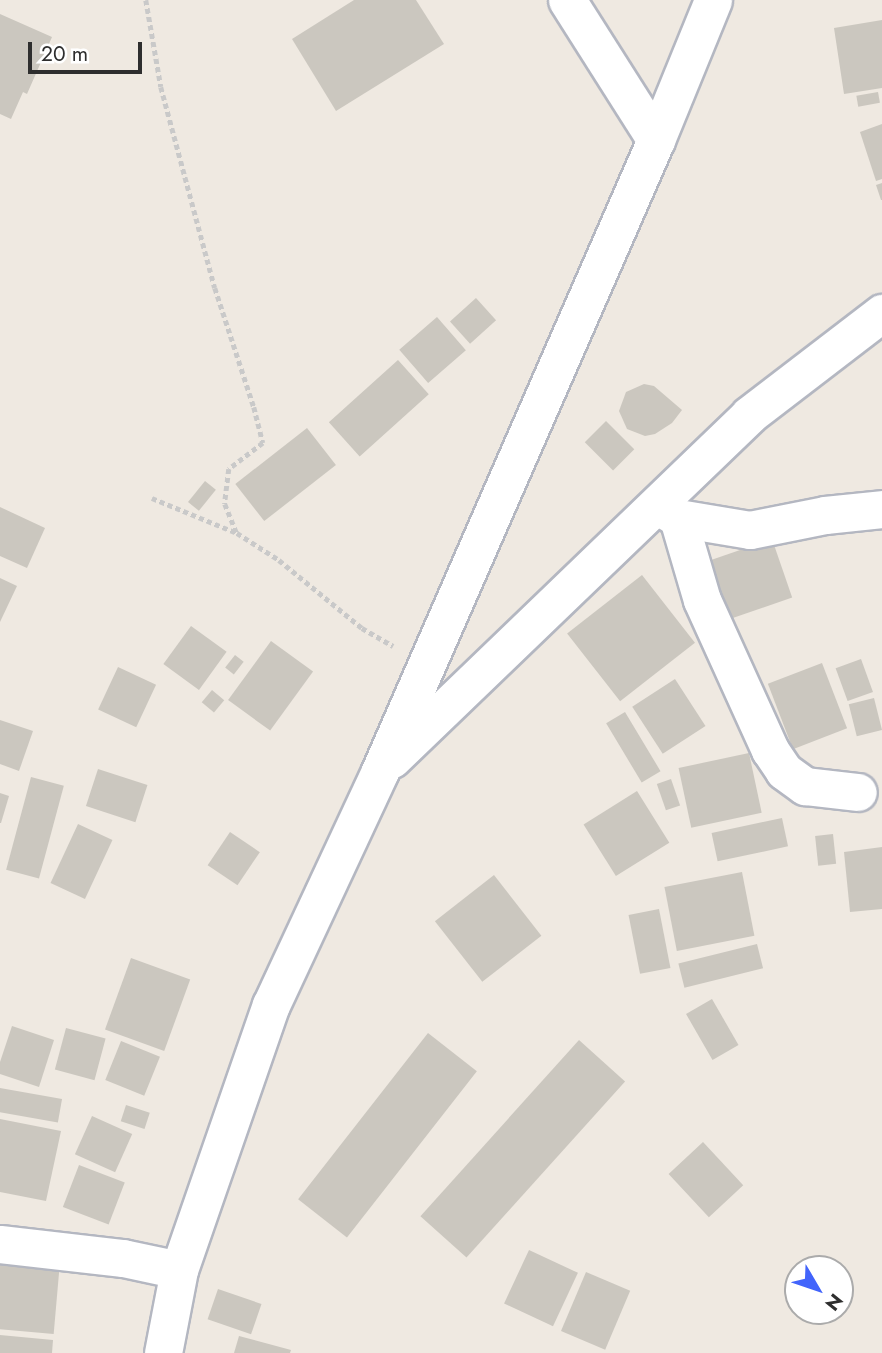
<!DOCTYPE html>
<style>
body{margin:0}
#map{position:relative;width:882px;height:1353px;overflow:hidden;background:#efe9e1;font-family:Jost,sans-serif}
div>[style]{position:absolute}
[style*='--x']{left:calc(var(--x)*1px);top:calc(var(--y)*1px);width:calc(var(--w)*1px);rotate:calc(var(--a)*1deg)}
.building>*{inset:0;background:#cbc7bf;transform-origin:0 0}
.path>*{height:4.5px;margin-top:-2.25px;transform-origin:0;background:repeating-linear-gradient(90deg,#c9c9c9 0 5px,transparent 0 8.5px)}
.roads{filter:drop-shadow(2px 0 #b4b7c1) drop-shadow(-2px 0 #b4b7c1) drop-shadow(0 2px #b4b7c1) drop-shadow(0 -2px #b4b7c1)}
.minor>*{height:37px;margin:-18.5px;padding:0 18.5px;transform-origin:18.5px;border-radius:18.5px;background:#fff}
span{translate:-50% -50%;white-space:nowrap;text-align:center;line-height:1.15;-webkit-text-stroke:6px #fff;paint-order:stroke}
.north{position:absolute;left:784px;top:1255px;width:70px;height:70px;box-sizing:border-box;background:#fff;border:2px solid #ababab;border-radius:50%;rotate:129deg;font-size:19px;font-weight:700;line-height:28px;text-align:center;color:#2e2e2e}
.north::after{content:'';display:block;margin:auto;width:24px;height:32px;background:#4264fb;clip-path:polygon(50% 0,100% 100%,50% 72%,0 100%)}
.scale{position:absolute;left:28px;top:42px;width:114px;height:32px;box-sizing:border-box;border:4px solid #2e2e2e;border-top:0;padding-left:9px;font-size:21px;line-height:24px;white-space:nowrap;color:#2e2e2e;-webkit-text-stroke:5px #fff;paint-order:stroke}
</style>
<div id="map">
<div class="building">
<div style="clip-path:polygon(354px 0,416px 0,444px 44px,336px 111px,292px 39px)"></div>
<div style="clip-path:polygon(0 14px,52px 37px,27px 94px,23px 92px,11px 119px,0 114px)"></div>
<div style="clip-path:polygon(882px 20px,882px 88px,844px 94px,834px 28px)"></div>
<div style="left:878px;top:92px;width:11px;height:22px;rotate:80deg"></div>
<div style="clip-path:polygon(882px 124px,882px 179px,876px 181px,860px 132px)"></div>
<div style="clip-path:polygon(882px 183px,882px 200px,881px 200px,876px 185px)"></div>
<div style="left:476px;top:298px;width:30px;height:35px;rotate:48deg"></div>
<div style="left:437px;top:317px;width:44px;height:50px;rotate:49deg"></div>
<div style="left:398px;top:360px;width:46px;height:93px;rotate:48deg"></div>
<div style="clip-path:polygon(644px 384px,654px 386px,682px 410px,672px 423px,655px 434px,645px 436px,627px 429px,619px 411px,626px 392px)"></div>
<div style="left:606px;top:421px;width:40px;height:30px;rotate:45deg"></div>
<div style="left:307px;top:428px;width:47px;height:91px;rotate:52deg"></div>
<div style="left:205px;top:481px;width:14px;height:27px;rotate:39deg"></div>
<div style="clip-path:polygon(0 507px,45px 528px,27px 568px,0 556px)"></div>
<div style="left:772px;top:539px;width:62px;height:69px;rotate:71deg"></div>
<div style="left:642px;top:575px;width:86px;height:95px;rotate:52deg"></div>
<div style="clip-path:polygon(0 578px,17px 586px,0 622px)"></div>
<div style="left:191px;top:626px;width:44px;height:47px;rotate:36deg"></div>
<div style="left:271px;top:641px;width:52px;height:73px;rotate:36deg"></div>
<div style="left:235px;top:655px;width:11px;height:16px;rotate:38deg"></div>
<div style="left:861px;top:659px;width:35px;height:27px;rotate:70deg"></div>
<div style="left:822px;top:663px;width:70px;height:58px;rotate:69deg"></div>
<div style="left:118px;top:667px;width:42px;height:47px;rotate:25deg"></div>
<div style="left:675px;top:679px;width:56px;height:51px;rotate:57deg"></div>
<div style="left:212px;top:690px;width:16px;height:16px;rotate:40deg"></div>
<div style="left:874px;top:698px;width:33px;height:26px;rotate:76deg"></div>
<div style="left:625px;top:712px;width:69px;height:22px;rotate:59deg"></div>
<div style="clip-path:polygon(0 720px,33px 731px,19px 771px,0 764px)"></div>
<div style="left:749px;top:753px;width:61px;height:72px;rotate:78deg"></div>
<div style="left:98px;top:769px;width:52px;height:39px;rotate:18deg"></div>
<div style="left:31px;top:777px;width:34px;height:96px;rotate:15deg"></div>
<div style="left:671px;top:779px;width:28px;height:15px;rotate:71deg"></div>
<div style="left:637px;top:791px;width:61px;height:63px;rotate:58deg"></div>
<div style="clip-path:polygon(0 793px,9px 796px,1px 823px,0 823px)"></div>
<div style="left:782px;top:818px;width:29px;height:72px;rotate:78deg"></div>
<div style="left:78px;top:824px;width:38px;height:65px;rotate:25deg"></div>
<div style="left:230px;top:832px;width:36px;height:40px;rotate:34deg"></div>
<div style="left:833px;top:834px;width:30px;height:18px;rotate:84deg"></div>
<div style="clip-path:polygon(882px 847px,882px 909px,850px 912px,844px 852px)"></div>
<div style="left:742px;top:872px;width:65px;height:79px;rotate:79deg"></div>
<div style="left:494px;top:875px;width:77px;height:75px;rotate:52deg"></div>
<div style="left:659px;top:909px;width:60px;height:31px;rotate:79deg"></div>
<div style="left:757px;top:944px;width:25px;height:81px;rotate:76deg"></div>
<div style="left:131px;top:958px;width:63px;height:76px;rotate:20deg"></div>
<div style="left:712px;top:999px;width:53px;height:30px;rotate:60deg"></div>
<div style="clip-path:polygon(12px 1026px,54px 1040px,39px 1087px,0 1074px,0 1062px)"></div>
<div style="left:66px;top:1028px;width:41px;height:43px;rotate:15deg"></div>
<div style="left:428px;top:1033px;width:62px;height:211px;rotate:38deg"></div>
<div style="left:579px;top:1040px;width:62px;height:237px;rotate:42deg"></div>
<div style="left:121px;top:1041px;width:42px;height:42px;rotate:22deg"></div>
<div style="left:0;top:1088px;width:63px;height:24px;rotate:10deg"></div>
<div style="left:126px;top:1105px;width:25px;height:17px;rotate:18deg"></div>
<div style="left:92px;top:1116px;width:44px;height:42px;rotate:24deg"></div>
<div style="clip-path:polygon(0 1119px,61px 1131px,46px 1201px,0 1192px)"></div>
<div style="left:703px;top:1142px;width:59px;height:47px;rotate:47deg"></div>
<div style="left:79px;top:1165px;width:49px;height:45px;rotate:21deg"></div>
<div style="left:529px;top:1250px;width:54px;height:59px;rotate:25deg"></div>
<div style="left:0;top:1259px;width:60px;height:70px;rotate:5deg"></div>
<div style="left:586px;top:1272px;width:48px;height:64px;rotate:23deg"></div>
<div style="left:218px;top:1289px;width:46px;height:32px;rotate:19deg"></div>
<div style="clip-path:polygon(0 1335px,53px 1340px,52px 1353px,0 1353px)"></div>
<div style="clip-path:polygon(239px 1336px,291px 1350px,290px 1353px,234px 1353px)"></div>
</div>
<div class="path">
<div style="--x:146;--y:0;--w:88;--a:80.2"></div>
<div style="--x:161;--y:87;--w:208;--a:75"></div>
<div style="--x:215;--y:288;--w:125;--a:71.9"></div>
<div style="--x:254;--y:407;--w:37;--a:76"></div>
<div style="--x:263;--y:443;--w:43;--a:142.6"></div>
<div style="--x:229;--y:469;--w:35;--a:97"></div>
<div style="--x:225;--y:504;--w:31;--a:68"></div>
<div style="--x:152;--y:498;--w:92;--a:22.4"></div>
<div style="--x:237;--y:533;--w:50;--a:32.7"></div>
<div style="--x:279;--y:560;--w:107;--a:39.3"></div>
<div style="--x:362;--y:628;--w:36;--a:30"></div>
</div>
<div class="roads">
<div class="minor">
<div style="--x:567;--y:0;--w:166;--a:57.6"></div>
<div style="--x:658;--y:506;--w:23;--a:31"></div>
<div style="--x:678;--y:518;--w:73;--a:9.5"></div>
<div style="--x:750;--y:530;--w:76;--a:-11.3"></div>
<div style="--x:825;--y:515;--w:57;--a:-6"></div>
<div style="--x:678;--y:518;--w:85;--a:73.7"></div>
<div style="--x:702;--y:600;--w:165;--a:65.6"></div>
<div style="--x:770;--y:750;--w:25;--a:56"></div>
<div style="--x:784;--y:771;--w:26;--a:36"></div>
<div style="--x:805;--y:786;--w:53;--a:6.5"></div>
<div style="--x:392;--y:759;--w:496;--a:-43.9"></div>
<div style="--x:749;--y:415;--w:168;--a:-37.5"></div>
<div style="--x:0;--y:1244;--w:124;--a:6.5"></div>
<div style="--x:123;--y:1258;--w:57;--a:12.1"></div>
<div style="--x:163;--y:1353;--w:85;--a:-79.1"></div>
<div style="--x:179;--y:1270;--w:281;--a:-70.9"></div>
<div style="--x:271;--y:1005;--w:258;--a:-65"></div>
<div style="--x:380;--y:771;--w:689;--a:-66.38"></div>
<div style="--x:656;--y:140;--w:151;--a:-67.8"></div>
</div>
</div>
<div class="north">N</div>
<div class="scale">20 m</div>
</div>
